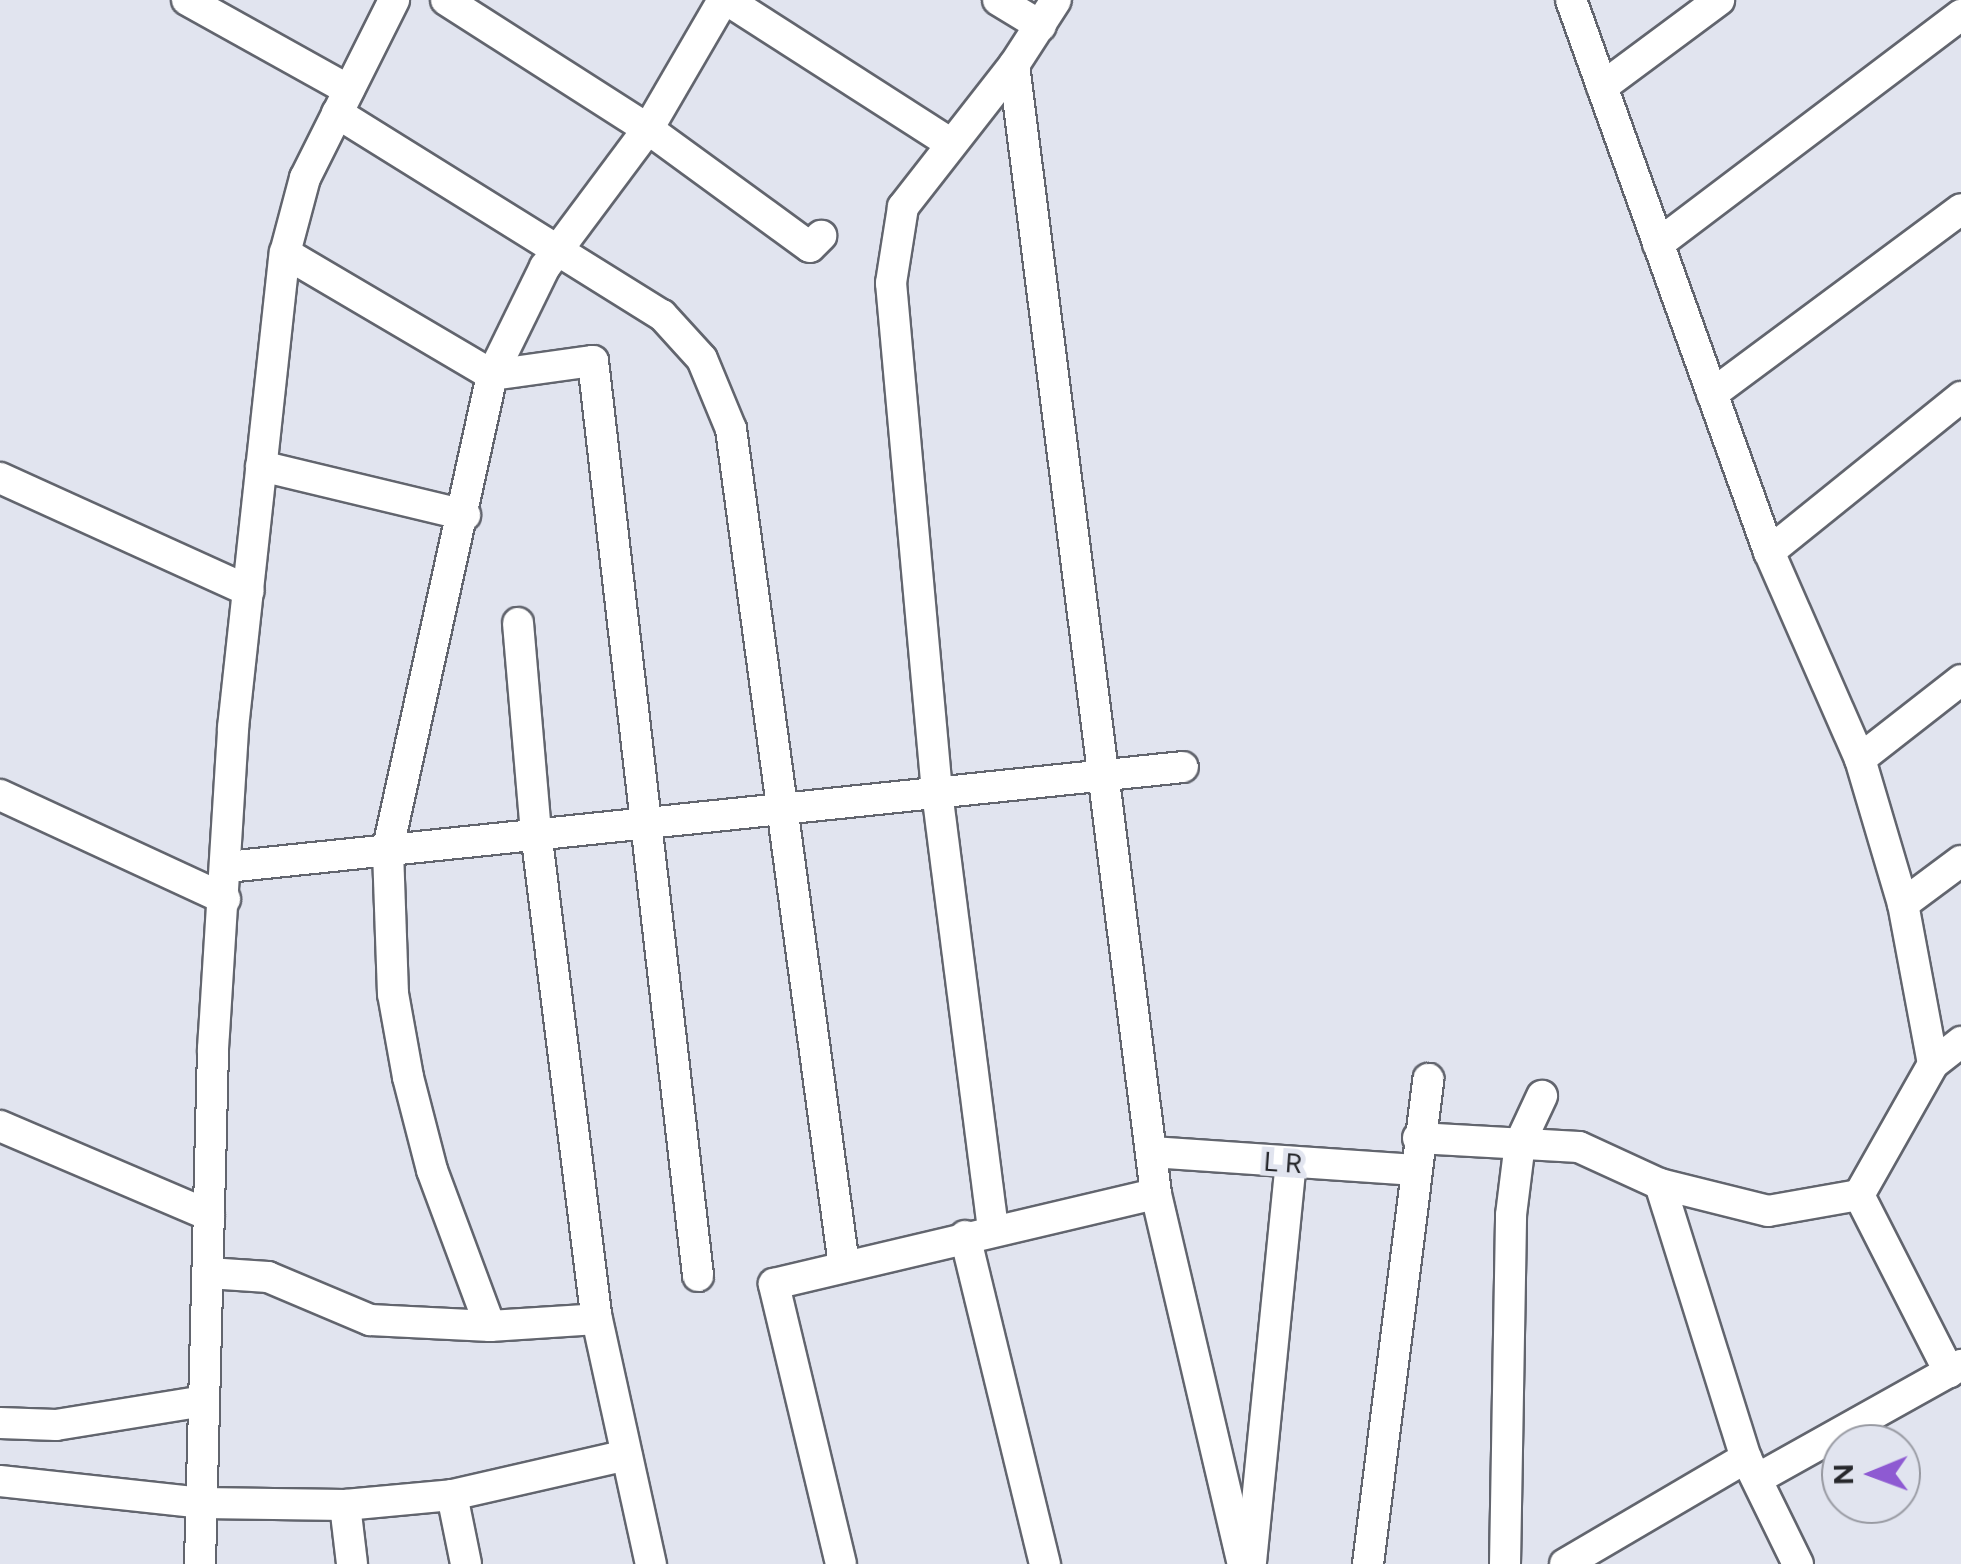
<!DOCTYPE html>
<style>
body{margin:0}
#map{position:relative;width:1961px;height:1564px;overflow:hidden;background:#e1e4ef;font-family:Figtree,sans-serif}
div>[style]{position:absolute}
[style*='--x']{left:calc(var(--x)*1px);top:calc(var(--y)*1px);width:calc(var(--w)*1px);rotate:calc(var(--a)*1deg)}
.roads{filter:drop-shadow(2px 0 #62656e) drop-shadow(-2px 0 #62656e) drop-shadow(0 2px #62656e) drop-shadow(0 -2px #62656e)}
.street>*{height:30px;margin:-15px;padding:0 15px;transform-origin:15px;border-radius:15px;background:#fff}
span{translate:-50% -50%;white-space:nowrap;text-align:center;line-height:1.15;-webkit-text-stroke:10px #e1e4ef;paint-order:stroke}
.street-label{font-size:28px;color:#27282c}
.north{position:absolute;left:1821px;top:1424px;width:100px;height:100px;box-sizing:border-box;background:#e1e4ef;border:2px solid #9799a1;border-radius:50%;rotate:269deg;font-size:28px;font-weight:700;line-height:40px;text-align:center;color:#27282c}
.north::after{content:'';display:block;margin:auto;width:35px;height:45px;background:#8e5ad2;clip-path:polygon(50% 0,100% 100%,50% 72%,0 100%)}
</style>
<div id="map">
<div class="roads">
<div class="street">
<div style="--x:187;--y:0;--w:185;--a:29.1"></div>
<div style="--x:446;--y:0;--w:240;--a:32.6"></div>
<div style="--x:648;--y:129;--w:200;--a:36.1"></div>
<div style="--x:810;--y:247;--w:16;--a:-45"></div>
<div style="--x:727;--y:0;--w:263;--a:32.7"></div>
<div style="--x:998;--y:0;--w:50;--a:31.2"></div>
<div style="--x:1014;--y:65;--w:1138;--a:82.83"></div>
<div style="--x:1156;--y:1194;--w:380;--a:76.8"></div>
<div style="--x:1602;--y:87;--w:146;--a:-36.6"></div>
<div style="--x:337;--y:113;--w:383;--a:31.9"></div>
<div style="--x:662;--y:315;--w:59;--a:47.7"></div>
<div style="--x:702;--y:359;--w:76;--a:67.5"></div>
<div style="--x:731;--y:429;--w:845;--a:82.31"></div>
<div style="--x:1658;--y:244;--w:380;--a:-37.1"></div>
<div style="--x:285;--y:253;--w:240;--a:30.5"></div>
<div style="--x:492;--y:375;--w:102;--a:-7.9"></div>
<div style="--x:593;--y:361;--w:921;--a:83.45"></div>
<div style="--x:1712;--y:394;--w:310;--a:-36.6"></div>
<div style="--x:261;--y:466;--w:210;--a:13.5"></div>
<div style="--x:0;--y:478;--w:273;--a:24.4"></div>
<div style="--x:1769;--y:552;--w:247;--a:-38.9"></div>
<div style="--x:518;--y:623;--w:210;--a:85.1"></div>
<div style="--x:536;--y:832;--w:491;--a:82.9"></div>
<div style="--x:597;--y:1319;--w:251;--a:77.6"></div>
<div style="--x:1860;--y:759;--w:128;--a:-38"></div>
<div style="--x:0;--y:795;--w:248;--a:24.8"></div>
<div style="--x:227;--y:867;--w:961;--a:-5.97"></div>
<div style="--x:1903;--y:904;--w:72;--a:-36.6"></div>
<div style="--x:1933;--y:1064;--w:36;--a:-38"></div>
<div style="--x:0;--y:1126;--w:227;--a:23.1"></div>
<div style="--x:1418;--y:1138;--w:161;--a:3.2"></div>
<div style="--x:1579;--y:1147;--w:89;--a:24.6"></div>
<div style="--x:1660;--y:1184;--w:111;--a:14"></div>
<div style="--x:1768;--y:1211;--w:92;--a:-10"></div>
<div style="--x:1859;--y:1195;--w:150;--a:-60.5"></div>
<div style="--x:1933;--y:1064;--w:163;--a:-100.6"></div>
<div style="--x:1903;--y:904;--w:151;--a:-106.5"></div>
<div style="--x:1860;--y:759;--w:226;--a:-113.7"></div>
<div style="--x:1769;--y:552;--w:586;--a:-109.73"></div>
<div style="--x:1152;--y:1152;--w:264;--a:3.9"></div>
<div style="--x:1660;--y:1184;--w:287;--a:72.6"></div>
<div style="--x:1746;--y:1458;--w:118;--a:63.9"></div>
<div style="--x:1859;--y:1195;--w:199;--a:63"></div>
<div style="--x:993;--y:1229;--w:441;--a:-97.3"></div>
<div style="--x:937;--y:792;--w:511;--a:-95.16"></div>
<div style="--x:891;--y:283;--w:77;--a:-81"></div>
<div style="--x:903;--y:207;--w:180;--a:-52"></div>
<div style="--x:1014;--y:65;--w:77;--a:-57.1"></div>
<div style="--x:965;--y:1236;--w:338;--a:76.3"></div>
<div style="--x:208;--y:1273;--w:60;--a:3.8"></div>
<div style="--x:268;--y:1277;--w:111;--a:22.9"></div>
<div style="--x:370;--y:1320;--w:120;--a:2.9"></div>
<div style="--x:490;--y:1326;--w:107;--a:-3.7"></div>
<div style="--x:490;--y:1326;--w:166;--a:-110.4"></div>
<div style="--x:432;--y:1170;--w:96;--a:-104.5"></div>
<div style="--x:408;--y:1077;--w:84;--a:-100.2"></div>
<div style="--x:393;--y:994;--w:146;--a:-92"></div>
<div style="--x:388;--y:848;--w:484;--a:-77.6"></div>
<div style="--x:492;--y:375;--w:120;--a:-63.9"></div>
<div style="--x:545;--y:267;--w:172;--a:-53.3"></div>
<div style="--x:648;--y:129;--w:149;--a:-59.8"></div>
<div style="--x:0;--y:1423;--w:56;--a:2"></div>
<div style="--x:56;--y:1425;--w:150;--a:-9.2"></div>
<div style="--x:1757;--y:1479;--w:234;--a:-29.2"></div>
<div style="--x:0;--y:1481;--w:203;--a:6.2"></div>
<div style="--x:202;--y:1503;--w:143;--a:0.8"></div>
<div style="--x:345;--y:1505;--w:107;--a:-5.3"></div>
<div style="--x:452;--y:1495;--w:179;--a:-12.9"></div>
<div style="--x:452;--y:1495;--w:70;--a:78.5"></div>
<div style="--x:345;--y:1505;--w:59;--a:83.2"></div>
<div style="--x:1251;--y:1562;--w:402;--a:-84.3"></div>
<div style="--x:200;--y:1564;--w:515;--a:-88.55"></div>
<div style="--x:213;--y:1049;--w:322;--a:-86.4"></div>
<div style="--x:233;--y:728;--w:478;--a:-83.8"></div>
<div style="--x:285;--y:253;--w:78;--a:-75.1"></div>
<div style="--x:305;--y:178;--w:199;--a:-63.4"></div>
<div style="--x:841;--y:1564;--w:288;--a:-103.5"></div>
<div style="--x:774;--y:1284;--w:392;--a:-13.3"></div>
<div style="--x:1368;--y:1564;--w:489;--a:-82.9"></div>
<div style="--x:1505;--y:1564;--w:349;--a:-89"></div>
<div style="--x:1511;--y:1215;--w:73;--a:-82.9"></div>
<div style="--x:1520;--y:1143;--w:52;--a:-64.9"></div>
<div style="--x:1565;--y:1564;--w:210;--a:-30.4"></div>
</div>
</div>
<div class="street-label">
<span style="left:1283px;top:1162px;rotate:4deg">L R</span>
</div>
<div class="north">N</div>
</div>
